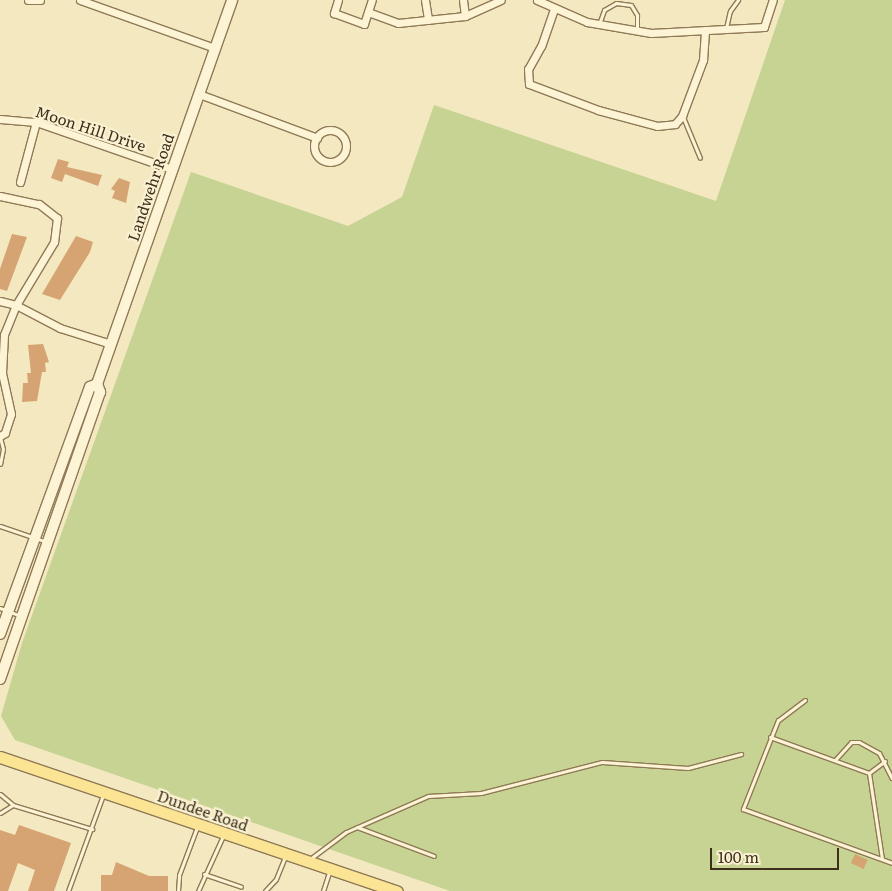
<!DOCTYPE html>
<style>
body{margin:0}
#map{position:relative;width:892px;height:891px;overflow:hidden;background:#f3e8c0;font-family:Literata,serif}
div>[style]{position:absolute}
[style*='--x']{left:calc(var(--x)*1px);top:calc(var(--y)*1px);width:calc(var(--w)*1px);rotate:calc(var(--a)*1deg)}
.green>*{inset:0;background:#c6d393}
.building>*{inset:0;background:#d6a472;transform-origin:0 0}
.roads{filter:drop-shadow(1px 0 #8f7956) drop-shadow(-1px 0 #8f7956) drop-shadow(0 1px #8f7956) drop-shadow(0 -1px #8f7956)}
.lane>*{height:3px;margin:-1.5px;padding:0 1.5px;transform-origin:1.5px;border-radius:1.5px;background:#fdf4d5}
.street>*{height:7px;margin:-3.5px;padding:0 3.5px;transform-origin:3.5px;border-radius:3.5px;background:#fdf4d5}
.street>.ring{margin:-3.5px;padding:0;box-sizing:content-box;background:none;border:7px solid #fdf4d5;border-radius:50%}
.secondary>*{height:10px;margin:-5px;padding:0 5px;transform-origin:5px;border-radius:5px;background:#fdf4d5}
.primary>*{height:11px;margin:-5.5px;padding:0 5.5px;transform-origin:5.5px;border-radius:5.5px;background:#fbe494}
span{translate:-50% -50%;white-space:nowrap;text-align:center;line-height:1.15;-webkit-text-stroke:4.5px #faf1d1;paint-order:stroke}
.street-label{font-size:15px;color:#3d2f1c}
.scale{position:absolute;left:710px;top:848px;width:129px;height:22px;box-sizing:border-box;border:2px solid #3d2f1c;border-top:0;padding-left:6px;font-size:15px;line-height:18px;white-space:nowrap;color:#3d2f1c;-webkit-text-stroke:4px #faf1d1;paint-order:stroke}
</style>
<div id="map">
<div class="green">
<div style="clip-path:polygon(785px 0,892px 0,892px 891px,450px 891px,15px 740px,1px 716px,22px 643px,191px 172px,348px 226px,402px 197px,434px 105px,716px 201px)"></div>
</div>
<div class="building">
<div style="clip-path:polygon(58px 159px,69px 162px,67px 167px,102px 175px,98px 186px,65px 174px,62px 182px,51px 178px)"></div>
<div style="clip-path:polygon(119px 178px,130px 182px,126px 203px,112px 198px,115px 191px,111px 189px)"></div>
<div style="clip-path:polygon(12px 234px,27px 237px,7px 291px,0 289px,0 269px)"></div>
<div style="clip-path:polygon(76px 236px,93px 242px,90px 252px,60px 300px,42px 294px)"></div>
<div style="clip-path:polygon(43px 344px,49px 362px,45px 363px,46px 372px,42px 372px,37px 401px,22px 402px,23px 383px,28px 383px,27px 373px,31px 373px,28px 345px)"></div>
<div style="clip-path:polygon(19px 825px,71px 843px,54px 891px,28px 891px,35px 870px,18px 863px,8px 891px,0 891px,0 830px,15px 835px)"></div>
<div style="left:855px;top:854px;width:14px;height:10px;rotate:25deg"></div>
<div style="clip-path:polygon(116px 862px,149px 876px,168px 876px,168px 891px,101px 891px,101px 875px,112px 875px)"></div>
</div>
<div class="roads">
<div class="lane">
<div style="--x:599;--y:24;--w:15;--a:-70"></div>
<div style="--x:604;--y:10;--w:14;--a:-30"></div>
<div style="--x:616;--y:3;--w:15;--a:8"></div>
<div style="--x:631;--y:5;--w:12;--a:59"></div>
<div style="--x:637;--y:15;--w:16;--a:90"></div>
<div style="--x:726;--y:28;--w:17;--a:-77"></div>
<div style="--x:730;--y:11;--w:14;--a:-54"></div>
<div style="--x:683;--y:117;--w:44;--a:67.5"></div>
<div style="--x:0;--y:437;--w:12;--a:76"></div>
<div style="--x:3;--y:449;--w:15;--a:101"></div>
<div style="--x:0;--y:526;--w:50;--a:18.8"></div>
<div style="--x:0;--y:608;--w:22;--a:21"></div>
<div style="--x:805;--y:700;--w:34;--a:143"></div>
<div style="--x:778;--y:720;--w:96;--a:111.5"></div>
<div style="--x:743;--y:809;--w:158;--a:19.9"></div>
<div style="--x:770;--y:737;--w:105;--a:20"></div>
<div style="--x:869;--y:773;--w:87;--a:81.4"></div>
<div style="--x:835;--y:760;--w:24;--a:-48"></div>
<div style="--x:851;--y:742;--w:8;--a:0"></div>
<div style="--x:859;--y:742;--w:23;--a:29"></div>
<div style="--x:879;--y:753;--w:28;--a:63"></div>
<div style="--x:869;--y:773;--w:20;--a:-37"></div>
<div style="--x:0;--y:794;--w:17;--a:40"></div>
<div style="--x:13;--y:805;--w:83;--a:16.9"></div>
<div style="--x:0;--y:813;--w:15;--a:-32"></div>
<div style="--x:357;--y:827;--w:82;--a:20.6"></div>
<div style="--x:310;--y:859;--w:45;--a:-36.9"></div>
<div style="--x:346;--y:832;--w:90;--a:-23.7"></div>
<div style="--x:428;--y:796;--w:53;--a:-3.2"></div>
<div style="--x:481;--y:793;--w:125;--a:-14.4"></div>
<div style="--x:602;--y:762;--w:86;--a:4"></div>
<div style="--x:688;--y:768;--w:55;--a:-14.8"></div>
<div style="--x:204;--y:874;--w:39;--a:19"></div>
<div style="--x:68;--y:891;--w:102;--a:-70"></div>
<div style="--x:178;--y:891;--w:16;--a:-86"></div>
<div style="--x:179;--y:875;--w:51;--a:-69.4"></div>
<div style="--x:198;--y:891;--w:60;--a:-65.6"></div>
<div style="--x:265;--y:891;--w:16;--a:-47"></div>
<div style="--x:276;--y:879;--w:24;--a:-68"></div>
<div style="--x:323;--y:891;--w:22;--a:-72"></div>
</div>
<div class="street">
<div style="--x:28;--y:0;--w:12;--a:0"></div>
<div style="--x:80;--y:0;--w:143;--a:19.6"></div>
<div style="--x:338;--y:0;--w:14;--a:107"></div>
<div style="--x:334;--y:13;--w:32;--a:20"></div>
<div style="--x:364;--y:24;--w:25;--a:-72"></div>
<div style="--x:425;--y:0;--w:20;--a:81"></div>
<div style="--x:537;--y:0;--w:55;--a:23.7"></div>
<div style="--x:587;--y:22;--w:65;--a:9.8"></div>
<div style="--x:651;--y:33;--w:113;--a:-3"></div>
<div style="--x:764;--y:27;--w:28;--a:-72"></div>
<div style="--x:554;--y:9;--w:39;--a:109"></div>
<div style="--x:541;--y:46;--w:26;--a:119"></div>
<div style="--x:528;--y:69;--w:15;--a:86"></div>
<div style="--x:529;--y:84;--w:74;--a:20.6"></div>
<div style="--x:598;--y:110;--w:61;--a:15.2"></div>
<div style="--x:657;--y:126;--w:18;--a:-6"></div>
<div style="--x:675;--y:124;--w:11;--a:-49"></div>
<div style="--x:682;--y:116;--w:60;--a:-69.4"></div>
<div style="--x:703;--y:60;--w:30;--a:-86"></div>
<div style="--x:368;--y:12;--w:32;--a:20"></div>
<div style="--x:398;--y:23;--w:67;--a:-6"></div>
<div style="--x:465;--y:16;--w:16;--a:-97"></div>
<div style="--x:465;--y:16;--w:39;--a:-24"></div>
<div style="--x:199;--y:94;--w:126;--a:20.4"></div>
<div style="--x:0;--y:119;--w:36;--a:5"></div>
<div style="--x:36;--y:122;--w:144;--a:19.1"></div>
<div class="ring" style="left:314px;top:130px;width:25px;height:25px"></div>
<div style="--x:20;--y:182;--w:62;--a:-75.1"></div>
<div style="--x:0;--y:196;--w:40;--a:12"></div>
<div style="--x:39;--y:204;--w:23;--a:38"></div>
<div style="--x:57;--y:218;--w:24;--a:97"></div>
<div style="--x:54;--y:242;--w:74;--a:121.1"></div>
<div style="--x:16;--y:305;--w:32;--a:112"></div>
<div style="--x:4;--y:335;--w:38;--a:93"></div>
<div style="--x:2;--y:373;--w:42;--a:77.6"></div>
<div style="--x:11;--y:414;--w:20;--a:108"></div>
<div style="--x:5;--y:433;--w:6;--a:149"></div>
<div style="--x:0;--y:301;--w:16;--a:14"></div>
<div style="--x:16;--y:305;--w:50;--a:27.6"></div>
<div style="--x:60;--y:328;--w:53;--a:17.4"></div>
</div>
<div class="secondary">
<div style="--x:97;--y:384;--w:407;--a:-70.6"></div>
<div style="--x:0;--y:634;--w:263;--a:-70"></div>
<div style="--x:90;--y:387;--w:8;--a:-23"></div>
<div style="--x:97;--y:384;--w:9;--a:69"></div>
<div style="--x:100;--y:392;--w:304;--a:109.2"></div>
</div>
<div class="primary">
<div style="--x:0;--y:757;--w:419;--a:18.7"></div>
</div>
</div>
<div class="street-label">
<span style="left:91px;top:128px;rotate:18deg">Moon Hill Drive</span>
<span style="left:150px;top:187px;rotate:-71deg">Landwehr Road</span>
<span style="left:203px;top:810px;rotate:19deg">Dundee Road</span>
</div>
<div class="scale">100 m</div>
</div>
